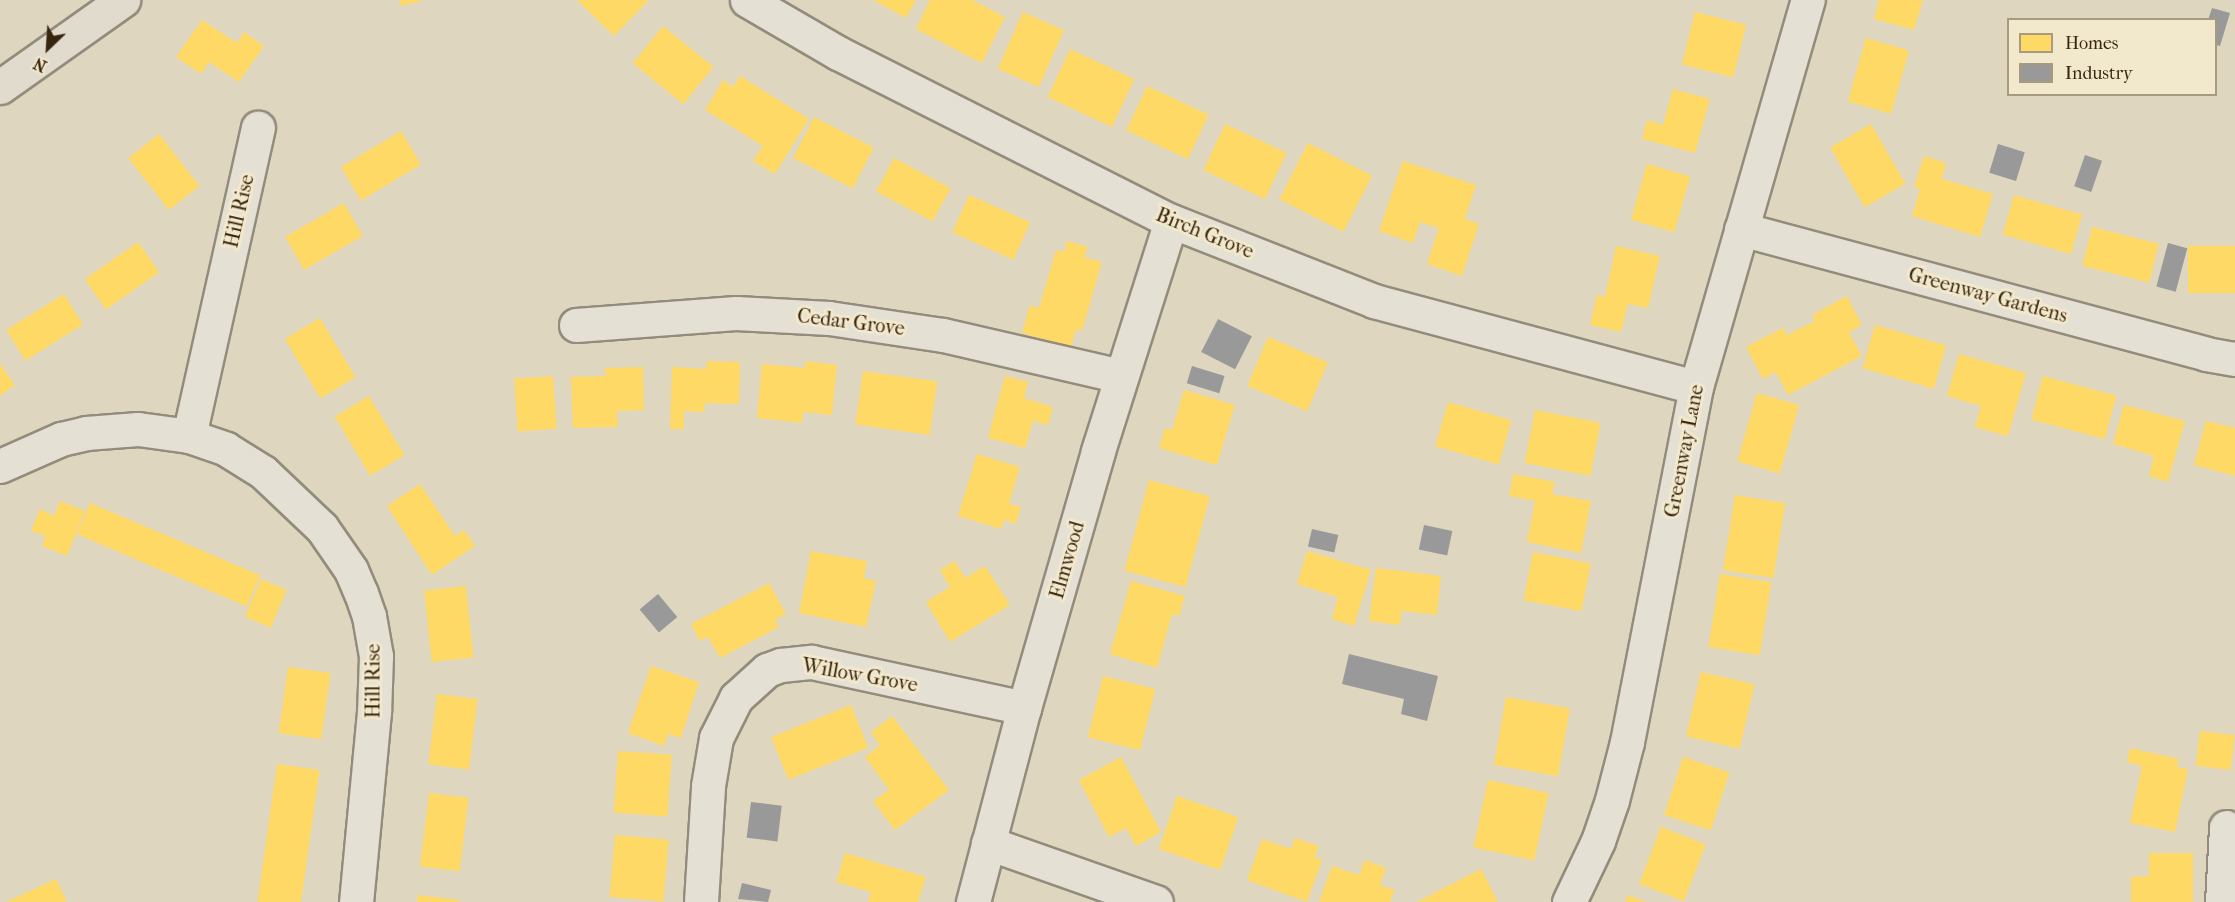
<!DOCTYPE html>
<style>
body{margin:0}
#map{position:relative;width:2235px;height:902px;overflow:hidden;background:#ded6be;font-family:"IM FELL French Canon",serif}
div>[style]{position:absolute}
[style*='--x']{left:calc(var(--x)*1px);top:calc(var(--y)*1px);width:calc(var(--w)*1px);rotate:calc(var(--a)*1deg)}
.homes>*{inset:0;background:#ffd966;transform-origin:0 0}
.industry>*{inset:0;background:#999;transform-origin:0 0}
.roads{filter:drop-shadow(2px 0 #938c7c) drop-shadow(-2px 0 #938c7c) drop-shadow(0 2px #938c7c) drop-shadow(0 -2px #938c7c)}
.minor>*{height:33px;margin:-16.5px;padding:0 16.5px;transform-origin:16.5px;border-radius:16.5px;background:#e5e0d4}
.major>*{height:33px;margin:-16.5px;padding:0 16.5px;transform-origin:16.5px;border-radius:16.5px;background:#e0dbcd}
span{translate:-50% -50%;white-space:nowrap;text-align:center;line-height:1.15;-webkit-text-stroke:6px #f2e8cc;paint-order:stroke}
.street-label{font-size:20px;color:#37250f}
.legend{position:absolute;left:2007px;top:18px;width:210px;height:78px;box-sizing:border-box;background:#f2e8cc;border:2px solid #a79a80;margin:0;padding:8px 10px;list-style:none;font-size:18px;color:#37250f}
.legend li{display:flex;align-items:center;gap:12px;height:30px}
.legend b{width:30px;border:2px solid #a79a80}
.north{position:absolute;left:18px;top:18px;width:60px;height:60px;-webkit-text-stroke:4px #f2e8cc;paint-order:stroke;rotate:205deg;font-size:16px;font-weight:700;line-height:24px;text-align:center;color:#37250f}
.north::after{content:'';display:block;margin:auto;width:21px;height:27px;background:#37250f;clip-path:polygon(50% 0,100% 100%,50% 72%,0 100%)}
</style>
<div id="map">
<div class="homes">
<div style="clip-path:polygon(399px 0,421px 0,421px 1px,401px 6px)"></div>
<div style="clip-path:polygon(577px 0,649px 0,614px 36px)"></div>
<div style="clip-path:polygon(873px 0,916px 0,906px 18px)"></div>
<div style="clip-path:polygon(930px 0,972px 0,1005px 17px,982px 63px,916px 29px)"></div>
<div style="clip-path:polygon(1879px 0,1923px 0,1914px 30px,1874px 19px)"></div>
<div style="left:1023px;top:12px;width:45px;height:62px;rotate:24deg"></div>
<div style="left:1695px;top:12px;width:53px;height:54px;rotate:14deg"></div>
<div style="clip-path:polygon(202px 20px,237px 43px,244px 32px,264px 46px,239px 82px,209px 62px,201px 74px,176px 57px)"></div>
<div style="left:663px;top:26px;width:65px;height:48px;rotate:39deg"></div>
<div style="left:1866px;top:38px;width:45px;height:66px;rotate:16deg"></div>
<div style="left:1070px;top:49px;width:71px;height:53px;rotate:25deg"></div>
<div style="clip-path:polygon(740px 76px,809px 119px,775px 174px,753px 161px,763px 146px,705px 110px,723px 80px,733px 87px)"></div>
<div style="left:1147px;top:86px;width:68px;height:49px;rotate:25deg"></div>
<div style="clip-path:polygon(1673px 89px,1710px 99px,1695px 153px,1642px 139px,1647px 120px,1663px 125px)"></div>
<div style="left:814px;top:117px;width:67px;height:46px;rotate:27deg"></div>
<div style="left:1225px;top:124px;width:68px;height:51px;rotate:25deg"></div>
<div style="left:1871px;top:124px;width:69px;height:47px;rotate:60deg"></div>
<div style="left:401px;top:131px;width:39px;height:70px;rotate:59deg"></div>
<div style="left:159px;top:134px;width:66px;height:39px;rotate:52deg"></div>
<div style="left:1308px;top:143px;width:72px;height:63px;rotate:27deg"></div>
<div style="clip-path:polygon(1924px 156px,1946px 163px,1942px 179px,1993px 194px,1980px 237px,1912px 216px,1920px 189px,1914px 187px)"></div>
<div style="left:894px;top:158px;width:64px;height:38px;rotate:28deg"></div>
<div style="clip-path:polygon(1403px 161px,1476px 185px,1465px 219px,1479px 224px,1462px 276px,1427px 264px,1439px 228px,1420px 222px,1413px 243px,1379px 231px)"></div>
<div style="left:1647px;top:164px;width:45px;height:58px;rotate:16deg"></div>
<div style="left:969px;top:195px;width:67px;height:41px;rotate:24deg"></div>
<div style="left:2014px;top:195px;width:71px;height:41px;rotate:16deg"></div>
<div style="left:344px;top:203px;width:38px;height:68px;rotate:60deg"></div>
<div style="left:2092px;top:227px;width:69px;height:40px;rotate:14deg"></div>
<div style="clip-path:polygon(1067px 241px,1088px 247px,1084px 257px,1102px 262px,1082px 331px,1076px 329px,1071px 347px,1022px 333px,1030px 305px,1039px 308px,1056px 250px,1064px 252px)"></div>
<div style="left:138px;top:242px;width:37px;height:65px;rotate:55deg"></div>
<div style="clip-path:polygon(1616px 246px,1660px 256px,1648px 308px,1628px 304px,1621px 332px,1590px 325px,1597px 295px,1605px 297px)"></div>
<div style="left:2235px;top:246px;width:47px;height:47px;rotate:90deg"></div>
<div style="left:64px;top:294px;width:36px;height:68px;rotate:58deg"></div>
<div style="clip-path:polygon(1847px 296px,1862px 325px,1849px 332px,1862px 356px,1788px 395px,1776px 372px,1763px 379px,1746px 347px,1783px 328px,1787px 335px,1815px 321px,1812px 315px)"></div>
<div style="left:320px;top:318px;width:69px;height:41px;rotate:59deg"></div>
<div style="left:1875px;top:325px;width:74px;height:45px;rotate:16deg"></div>
<div style="left:1268px;top:337px;width:65px;height:53px;rotate:23deg"></div>
<div style="clip-path:polygon(1959px 354px,2026px 373px,2008px 436px,1975px 427px,1981px 406px,1947px 396px)"></div>
<div style="clip-path:polygon(707px 361px,740px 362px,739px 404px,705px 403px,704px 412px,684px 411px,684px 429px,670px 429px,672px 367px,706px 369px)"></div>
<div style="clip-path:polygon(805px 361px,837px 365px,832px 415px,803px 412px,802px 423px,757px 418px,762px 364px,805px 368px)"></div>
<div style="clip-path:polygon(0 364px,15px 385px,0 396px)"></div>
<div style="clip-path:polygon(643px 367px,644px 410px,617px 411px,618px 427px,573px 428px,571px 377px,606px 376px,605px 368px)"></div>
<div style="left:863px;top:371px;width:75px;height:54px;rotate:8deg"></div>
<div style="left:553px;top:376px;width:53px;height:39px;rotate:86deg"></div>
<div style="clip-path:polygon(1005px 376px,1028px 382px,1024px 398px,1053px 407px,1048px 425px,1033px 421px,1025px 448px,988px 438px)"></div>
<div style="left:2043px;top:376px;width:76px;height:45px;rotate:15deg"></div>
<div style="clip-path:polygon(1184px 390px,1235px 405px,1217px 465px,1159px 448px,1165px 428px,1172px 430px)"></div>
<div style="left:1757px;top:393px;width:44px;height:71px;rotate:16deg"></div>
<div style="left:369px;top:396px;width:69px;height:40px;rotate:59deg"></div>
<div style="left:1448px;top:402px;width:66px;height:46px;rotate:16deg"></div>
<div style="clip-path:polygon(2124px 405px,2185px 421px,2168px 482px,2149px 476px,2154px 456px,2113px 444px)"></div>
<div style="left:1535px;top:410px;width:67px;height:54px;rotate:11deg"></div>
<div style="clip-path:polygon(2206px 421px,2235px 428px,2235px 476px,2194px 465px)"></div>
<div style="clip-path:polygon(977px 454px,1020px 467px,1009px 504px,1021px 507px,1016px 524px,1004px 520px,1001px 529px,958px 516px)"></div>
<div style="clip-path:polygon(1513px 474px,1555px 482px,1552px 494px,1591px 501px,1581px 553px,1527px 542px,1535px 501px,1509px 496px)"></div>
<div style="left:1149px;top:480px;width:63px;height:94px;rotate:15deg"></div>
<div style="clip-path:polygon(420px 484px,455px 536px,464px 530px,475px 546px,432px 575px,387px 506px)"></div>
<div style="left:1735px;top:495px;width:51px;height:76px;rotate:9deg"></div>
<div style="clip-path:polygon(60px 501px,85px 511px,67px 556px,42px 546px,46px 536px,31px 531px,40px 509px,54px 516px)"></div>
<div style="left:90px;top:503px;width:185px;height:34px;rotate:23deg"></div>
<div style="clip-path:polygon(811px 551px,867px 561px,864px 578px,876px 581px,866px 627px,799px 613px)"></div>
<div style="clip-path:polygon(1307px 551px,1371px 570px,1354px 626px,1332px 619px,1338px 597px,1297px 584px)"></div>
<div style="left:1533px;top:552px;width:59px;height:49px;rotate:11deg"></div>
<div style="clip-path:polygon(955px 561px,965px 578px,985px 566px,1010px 605px,950px 642px,926px 602px,950px 587px,940px 570px)"></div>
<div style="clip-path:polygon(1376px 568px,1441px 576px,1437px 615px,1402px 611px,1400px 625px,1369px 621px)"></div>
<div style="left:1720px;top:574px;width:52px;height:74px;rotate:9deg"></div>
<div style="left:261px;top:579px;width:28px;height:41px;rotate:23deg"></div>
<div style="clip-path:polygon(1131px 581px,1185px 596px,1179px 616px,1172px 614px,1157px 668px,1110px 654px)"></div>
<div style="clip-path:polygon(769px 583px,786px 614px,775px 620px,779px 627px,720px 658px,708px 637px,700px 641px,691px 624px)"></div>
<div style="left:466px;top:586px;width:72px;height:42px;rotate:84deg"></div>
<div style="clip-path:polygon(651px 666px,699px 682px,681px 738px,668px 734px,664px 746px,628px 733px)"></div>
<div style="left:288px;top:667px;width:43px;height:67px;rotate:8deg"></div>
<div style="left:1701px;top:672px;width:55px;height:66px;rotate:13deg"></div>
<div style="left:1103px;top:676px;width:54px;height:63px;rotate:14deg"></div>
<div style="left:437px;top:694px;width:41px;height:71px;rotate:7deg"></div>
<div style="left:1506px;top:697px;width:65px;height:69px;rotate:10deg"></div>
<div style="left:851px;top:705px;width:46px;height:86px;rotate:68deg"></div>
<div style="clip-path:polygon(892px 716px,949px 790px,895px 830px,873px 801px,889px 790px,865px 757px,880px 745px,871px 732px)"></div>
<div style="left:2200px;top:731px;width:35px;height:35px;rotate:7deg"></div>
<div style="clip-path:polygon(2130px 748px,2179px 759px,2177px 767px,2188px 769px,2175px 832px,2130px 823px,2142px 766px,2127px 762px)"></div>
<div style="left:618px;top:751px;width:54px;height:62px;rotate:4deg"></div>
<div style="clip-path:polygon(1121px 757px,1161px 832px,1136px 846px,1126px 828px,1109px 837px,1079px 780px)"></div>
<div style="left:1683px;top:757px;width:49px;height:61px;rotate:18deg"></div>
<div style="left:277px;top:764px;width:43px;height:139px;rotate:8deg"></div>
<div style="left:1488px;top:780px;width:62px;height:69px;rotate:12deg"></div>
<div style="left:429px;top:793px;width:40px;height:74px;rotate:7deg"></div>
<div style="left:1177px;top:796px;width:65px;height:56px;rotate:19deg"></div>
<div style="left:1661px;top:827px;width:48px;height:61px;rotate:21deg"></div>
<div style="left:615px;top:835px;width:54px;height:62px;rotate:5deg"></div>
<div style="clip-path:polygon(1295px 838px,1319px 846px,1315px 857px,1322px 860px,1307px 902px,1247px 880px,1262px 839px,1291px 849px)"></div>
<div style="clip-path:polygon(845px 853px,926px 877px,918px 902px,868px 902px,871px 892px,836px 882px)"></div>
<div style="clip-path:polygon(2149px 853px,2193px 853px,2193px 902px,2131px 902px,2131px 877px,2149px 876px)"></div>
<div style="clip-path:polygon(1365px 860px,1386px 868px,1380px 885px,1395px 890px,1390px 902px,1319px 902px,1332px 866px,1359px 875px)"></div>
<div style="clip-path:polygon(1481px 869px,1498px 902px,1417px 902px)"></div>
<div style="clip-path:polygon(56px 879px,67px 902px,6px 902px)"></div>
<div style="clip-path:polygon(418px 895px,459px 900px,459px 902px,417px 902px)"></div>
<div style="clip-path:polygon(1628px 895px,1646px 902px,1625px 902px)"></div>
</div>
<div class="industry">
<div style="clip-path:polygon(2212px 8px,2230px 13px,2220px 46px,2216px 45px,2216px 20px,2208px 20px)"></div>
<div style="left:1998px;top:144px;width:28px;height:30px;rotate:17deg"></div>
<div style="left:2085px;top:155px;width:18px;height:33px;rotate:19deg"></div>
<div style="left:2168px;top:243px;width:20px;height:45px;rotate:15deg"></div>
<div style="left:1218px;top:319px;width:38px;height:37px;rotate:27deg"></div>
<div style="left:1192px;top:366px;width:34px;height:18px;rotate:17deg"></div>
<div style="left:1424px;top:525px;width:29px;height:25px;rotate:12deg"></div>
<div style="left:1312px;top:529px;width:27px;height:18px;rotate:13deg"></div>
<div style="left:658px;top:594px;width:30px;height:24px;rotate:50deg"></div>
<div style="clip-path:polygon(1349px 654px,1438px 676px,1427px 721px,1401px 714px,1404px 699px,1342px 684px)"></div>
<div style="left:751px;top:802px;width:31px;height:36px;rotate:7deg"></div>
<div style="clip-path:polygon(742px 883px,771px 890px,768px 902px,738px 899px)"></div>
</div>
<div class="roads">
<div class="minor">
<div style="--x:747;--y:0;--w:105;--a:30.2"></div>
<div style="--x:838;--y:53;--w:373;--a:26.8"></div>
<div style="--x:1171;--y:221;--w:218;--a:21.5"></div>
<div style="--x:1374;--y:301;--w:333;--a:15"></div>
<div style="--x:1741;--y:229;--w:482;--a:15"></div>
<div style="--x:2206;--y:354;--w:29;--a:10"></div>
<div style="--x:576;--y:325;--w:160;--a:-4.3"></div>
<div style="--x:736;--y:313;--w:93;--a:3.1"></div>
<div style="--x:829;--y:318;--w:115;--a:8.5"></div>
<div style="--x:943;--y:335;--w:182;--a:13"></div>
<div style="--x:189;--y:436;--w:316;--a:-77.4"></div>
<div style="--x:0;--y:466;--w:67;--a:-23.9"></div>
<div style="--x:61;--y:439;--w:26;--a:-13"></div>
<div style="--x:86;--y:433;--w:52;--a:-4.4"></div>
<div style="--x:138;--y:429;--w:51;--a:7.8"></div>
<div style="--x:189;--y:436;--w:39;--a:19"></div>
<div style="--x:226;--y:449;--w:44;--a:31.9"></div>
<div style="--x:263;--y:472;--w:81;--a:43.5"></div>
<div style="--x:322;--y:528;--w:51;--a:55.4"></div>
<div style="--x:351;--y:570;--w:25;--a:67"></div>
<div style="--x:361;--y:593;--w:24;--a:71"></div>
<div style="--x:369;--y:616;--w:41;--a:80.1"></div>
<div style="--x:376;--y:656;--w:56;--a:92"></div>
<div style="--x:374;--y:712;--w:191;--a:95.4"></div>
<div style="--x:988;--y:843;--w:178;--a:19.4"></div>
<div style="--x:701;--y:902;--w:116;--a:-86.5"></div>
<div style="--x:708;--y:786;--w:49;--a:-80.5"></div>
<div style="--x:716;--y:738;--w:45;--a:-63.4"></div>
<div style="--x:736;--y:698;--w:42;--a:-42.1"></div>
<div style="--x:767;--y:670;--w:15;--a:-20"></div>
<div style="--x:781;--y:665;--w:31;--a:-6"></div>
<div style="--x:812;--y:662;--w:217;--a:12.2"></div>
<div style="--x:973;--y:902;--w:201;--a:-75.3"></div>
<div style="--x:1024;--y:708;--w:267;--a:-73.9"></div>
<div style="--x:1098;--y:451;--w:241;--a:-72.4"></div>
<div style="--x:1569;--y:902;--w:68;--a:-64.6"></div>
<div style="--x:1598;--y:841;--w:43;--a:-71.1"></div>
<div style="--x:1612;--y:800;--w:60;--a:-75.5"></div>
<div style="--x:1627;--y:742;--w:362;--a:-79"></div>
<div style="--x:1696;--y:387;--w:403;--a:-73.9"></div>
<div style="--x:2222;--y:902;--w:75;--a:-86.9"></div>
</div>
<div class="major">
<div style="--x:0;--y:87;--w:151;--a:-35.3"></div>
</div>
</div>
<div class="street-label">
<span style="left:239px;top:211px;rotate:-77deg">Hill Rise</span>
<span style="left:1205px;top:233px;rotate:22deg">Birch Grove</span>
<span style="left:1988px;top:295px;rotate:15deg">Greenway Gardens</span>
<span style="left:851px;top:322px;rotate:7deg">Cedar Grove</span>
<span style="left:1684px;top:451px;rotate:-79deg">Greenway Lane</span>
<span style="left:1067px;top:560px;rotate:-74deg">Elmwood</span>
<span style="left:860px;top:675px;rotate:10deg">Willow Grove</span>
<span style="left:373px;top:681px;rotate:-90deg">Hill Rise</span>
</div>
<ul class="legend">
<li><b style="height:16px;background:#ffd966"></b>Homes</li>
<li><b style="height:16px;background:#999"></b>Industry</li>
</ul>
<div class="north">N</div>
</div>
